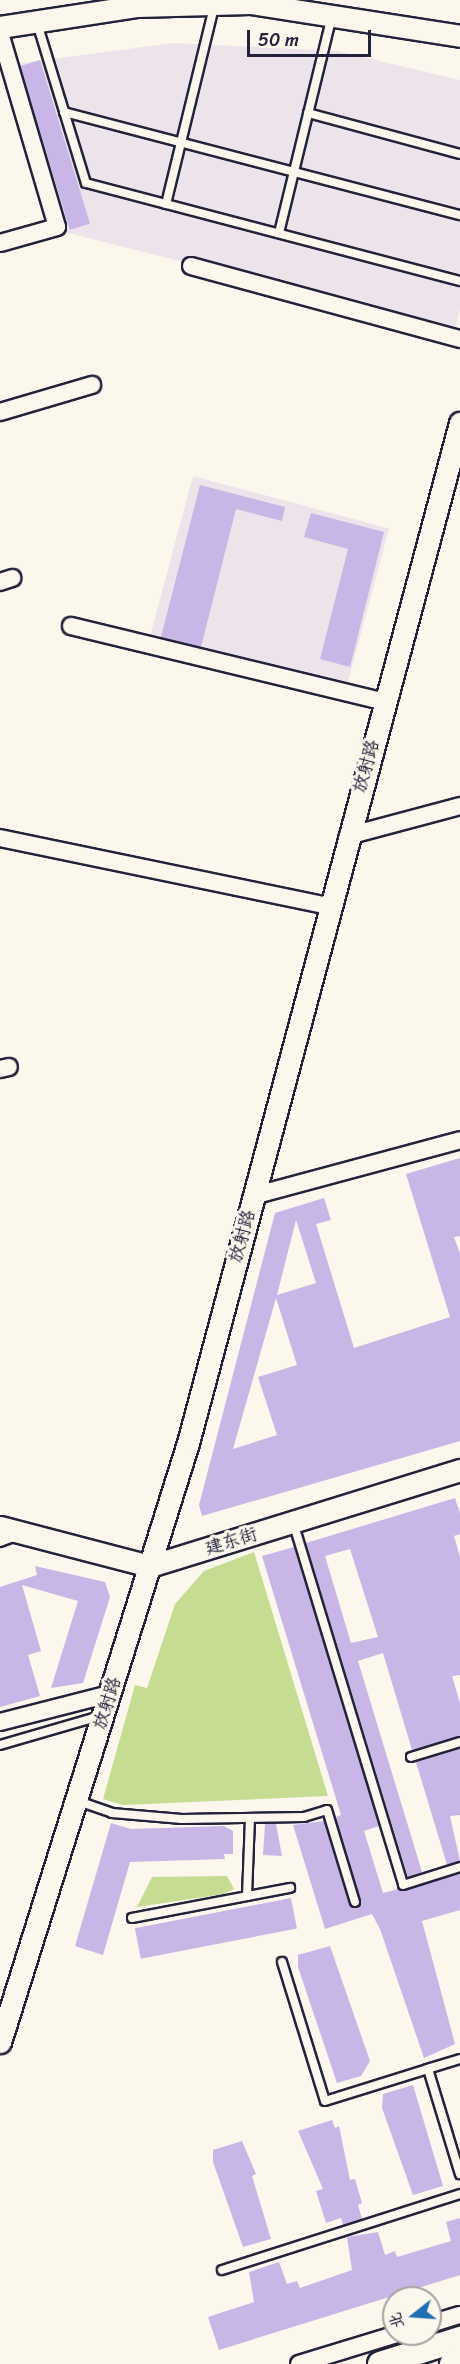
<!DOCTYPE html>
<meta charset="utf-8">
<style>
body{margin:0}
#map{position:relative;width:460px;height:2364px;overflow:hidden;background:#fbf7ec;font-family:Sriracha,"LXGW WenKai TC",sans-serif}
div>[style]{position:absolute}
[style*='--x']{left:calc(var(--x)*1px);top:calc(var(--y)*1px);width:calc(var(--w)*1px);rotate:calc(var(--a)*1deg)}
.built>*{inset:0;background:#ece4ea;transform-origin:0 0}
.green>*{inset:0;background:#c5dc92}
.building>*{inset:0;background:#c8b6e6;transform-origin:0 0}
.roads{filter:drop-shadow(2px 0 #22223b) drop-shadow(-2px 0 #22223b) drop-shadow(0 2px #22223b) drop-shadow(0 -2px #22223b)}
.service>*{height:8px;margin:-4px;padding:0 4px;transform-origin:4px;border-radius:4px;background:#fbf7ec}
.minor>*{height:16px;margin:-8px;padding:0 8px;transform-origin:8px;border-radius:8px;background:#fbf7ec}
.tertiary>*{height:21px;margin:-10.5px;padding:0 10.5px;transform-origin:10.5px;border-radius:10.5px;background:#fbf7ec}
.secondary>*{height:24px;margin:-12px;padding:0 12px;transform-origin:12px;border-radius:12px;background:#fbf7ec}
span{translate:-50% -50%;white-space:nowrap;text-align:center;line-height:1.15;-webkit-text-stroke:6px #fbf7ec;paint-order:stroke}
.street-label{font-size:18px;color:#22223b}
.north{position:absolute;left:382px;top:2286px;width:60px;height:60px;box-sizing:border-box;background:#fbf7ec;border:2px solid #a4a2a5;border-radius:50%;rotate:253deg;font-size:16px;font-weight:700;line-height:24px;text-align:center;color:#22223b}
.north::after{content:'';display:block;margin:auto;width:21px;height:27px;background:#1f6fb2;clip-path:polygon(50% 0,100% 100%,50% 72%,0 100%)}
.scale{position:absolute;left:247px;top:30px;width:124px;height:27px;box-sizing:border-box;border:3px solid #22223b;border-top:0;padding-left:8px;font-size:18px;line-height:21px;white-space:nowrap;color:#22223b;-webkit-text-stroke:4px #fbf7ec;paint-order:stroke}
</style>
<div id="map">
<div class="built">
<div style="clip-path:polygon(173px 43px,337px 51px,460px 80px,460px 308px,455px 330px,64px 232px,14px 64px)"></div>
<div style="left:193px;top:476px;width:203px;height:170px;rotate:15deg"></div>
</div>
<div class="green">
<div style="clip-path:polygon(254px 1552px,328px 1796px,123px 1805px,103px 1799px,135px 1685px,147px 1688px,175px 1604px,204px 1571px)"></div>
<div style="clip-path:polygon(227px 1876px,234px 1889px,224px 1894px,137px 1907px,152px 1877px)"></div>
</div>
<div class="building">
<div style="left:40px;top:60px;width:171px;height:21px;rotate:73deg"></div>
<div style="clip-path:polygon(200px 485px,285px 507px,282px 521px,236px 509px,201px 647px,161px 637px)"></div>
<div style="clip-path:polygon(311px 513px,384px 532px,350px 667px,320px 659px,348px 549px,304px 537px)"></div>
<div style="clip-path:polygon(evenodd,460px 1158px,460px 1236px,454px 1237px,460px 1254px,460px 1441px,202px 1516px,199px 1505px,275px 1213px,324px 1198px,331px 1220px,316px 1224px,354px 1348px,450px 1317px,406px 1174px,460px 1158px,296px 1220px,316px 1283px,277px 1295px,296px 1220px,460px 1158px,276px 1298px,297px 1365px,258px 1377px,277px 1435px,233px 1449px,276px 1298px)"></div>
<div style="clip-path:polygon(evenodd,455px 1498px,460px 1513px,460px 1534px,454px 1536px,460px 1557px,460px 1675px,452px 1676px,460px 1703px,460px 1736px,412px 1750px,383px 1653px,358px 1661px,422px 1872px,408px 1877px,306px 1543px,455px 1498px,350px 1549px,378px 1637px,351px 1643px,325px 1556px,350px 1549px)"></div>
<div style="clip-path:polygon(294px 1547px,379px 1826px,364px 1831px,383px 1893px,460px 1874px,460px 1910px,422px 1921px,455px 2044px,424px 2058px,380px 1929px,372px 1914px,325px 1929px,293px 1825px,324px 1821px,349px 1904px,359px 1907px,336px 1817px,341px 1815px,262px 1556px)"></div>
<div style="clip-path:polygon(35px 1566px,105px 1582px,110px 1597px,83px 1683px,51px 1688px,78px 1601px,22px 1585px,41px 1651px,28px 1655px,40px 1696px,0 1707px,0 1587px,37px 1575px)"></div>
<div style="clip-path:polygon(460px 1749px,460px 1815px,450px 1816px,460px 1861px,447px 1865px,416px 1762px)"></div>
<div style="clip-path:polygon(111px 1823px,131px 1829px,224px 1826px,233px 1831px,233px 1854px,224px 1854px,225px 1859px,130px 1862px,103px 1955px,75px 1946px)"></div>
<div style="clip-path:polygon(265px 1824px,276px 1824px,282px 1856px,263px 1855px)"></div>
<div style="left:291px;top:1898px;width:31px;height:159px;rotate:79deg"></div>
<div style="clip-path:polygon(330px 1946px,370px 2061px,361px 2076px,337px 2083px,298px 1967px,298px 1955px)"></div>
<div style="clip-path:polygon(413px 2085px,443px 2186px,413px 2195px,382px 2108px,383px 2094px)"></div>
<div style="clip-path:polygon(332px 2120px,335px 2128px,339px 2126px,350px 2180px,355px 2179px,362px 2203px,358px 2205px,362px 2219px,343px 2225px,341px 2218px,326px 2223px,316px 2191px,323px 2189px,298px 2131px)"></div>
<div style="clip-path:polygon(242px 2141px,256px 2174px,252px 2176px,271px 2239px,243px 2247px,213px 2162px,213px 2150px)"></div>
<div style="clip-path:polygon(460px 2218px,460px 2275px,219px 2350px,208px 2317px,254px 2302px,249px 2272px,279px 2262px,287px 2284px,297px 2281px,300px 2288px,352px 2270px,347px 2237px,378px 2232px,385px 2255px,395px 2251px,397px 2257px,451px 2241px,446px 2222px)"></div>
</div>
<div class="roads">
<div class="service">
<div style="--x:37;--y:23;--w:167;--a:73"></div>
<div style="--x:86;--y:183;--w:387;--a:14.7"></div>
<div style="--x:64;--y:112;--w:409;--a:14.6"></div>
<div style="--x:308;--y:113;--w:157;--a:15.1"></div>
<div style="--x:166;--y:204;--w:207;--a:-76.3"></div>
<div style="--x:279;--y:233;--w:224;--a:-76.3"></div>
<div style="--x:293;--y:1522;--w:379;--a:73.1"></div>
<div style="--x:403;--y:1885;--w:60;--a:-17.5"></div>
<div style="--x:0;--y:1542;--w:17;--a:-21"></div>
<div style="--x:0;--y:1745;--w:104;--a:-16.2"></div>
<div style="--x:411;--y:1757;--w:51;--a:-17"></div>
<div style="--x:78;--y:1801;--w:36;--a:19"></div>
<div style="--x:112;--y:1813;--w:70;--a:4.9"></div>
<div style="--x:182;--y:1819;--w:122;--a:-0.9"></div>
<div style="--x:304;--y:1817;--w:24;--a:-17"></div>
<div style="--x:327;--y:1810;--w:96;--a:73.1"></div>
<div style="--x:247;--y:1896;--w:78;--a:-87.8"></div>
<div style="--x:132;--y:1918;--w:161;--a:-10.8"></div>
<div style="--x:282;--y:1962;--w:145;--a:72.8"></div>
<div style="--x:325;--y:2101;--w:108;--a:-17.3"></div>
<div style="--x:460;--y:2059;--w:34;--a:163"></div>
<div style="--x:428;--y:2069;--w:110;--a:73.1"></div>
<div style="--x:222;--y:2270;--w:250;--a:-17.7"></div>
</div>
<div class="minor">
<div style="--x:0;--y:33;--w:202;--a:73.6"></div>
<div style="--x:57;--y:227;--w:59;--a:164.3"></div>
<div style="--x:191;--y:266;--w:279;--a:15.2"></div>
<div style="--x:0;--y:412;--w:96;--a:-16.4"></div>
<div style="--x:0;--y:582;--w:13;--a:-18"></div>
<div style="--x:71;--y:626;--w:322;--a:13.6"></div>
<div style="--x:348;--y:836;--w:116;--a:-15"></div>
<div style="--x:0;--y:838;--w:336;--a:11.7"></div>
<div style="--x:0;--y:1069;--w:9;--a:-13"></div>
<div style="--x:253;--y:1196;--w:214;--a:-15.1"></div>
<div style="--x:0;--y:1722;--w:114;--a:-14.3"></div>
<div style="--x:430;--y:2324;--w:31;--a:-17"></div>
<div style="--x:299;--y:2364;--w:102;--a:-17"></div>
</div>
<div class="tertiary">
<div style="--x:0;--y:27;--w:139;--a:-8.7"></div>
<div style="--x:137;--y:6;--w:113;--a:-1.5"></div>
<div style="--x:250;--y:3;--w:213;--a:8.9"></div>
<div style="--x:0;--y:1527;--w:155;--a:14.6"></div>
<div style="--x:150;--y:1566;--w:325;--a:-17.2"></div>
<div style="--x:0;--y:2042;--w:628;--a:-72.58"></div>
<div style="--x:188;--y:1443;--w:1056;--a:-75.07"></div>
</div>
<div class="secondary">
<div style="--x:380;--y:2364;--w:84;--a:-17.4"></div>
<div style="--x:452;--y:2364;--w:9;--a:-21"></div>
</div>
</div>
<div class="street-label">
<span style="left:366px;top:766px;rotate:-75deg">放射路</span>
<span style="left:242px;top:1236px;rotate:-75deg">放射路</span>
<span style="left:231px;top:1541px;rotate:-17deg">建东街</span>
<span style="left:107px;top:1703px;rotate:-73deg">放射路</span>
</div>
<div class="north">北</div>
<div class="scale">50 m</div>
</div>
